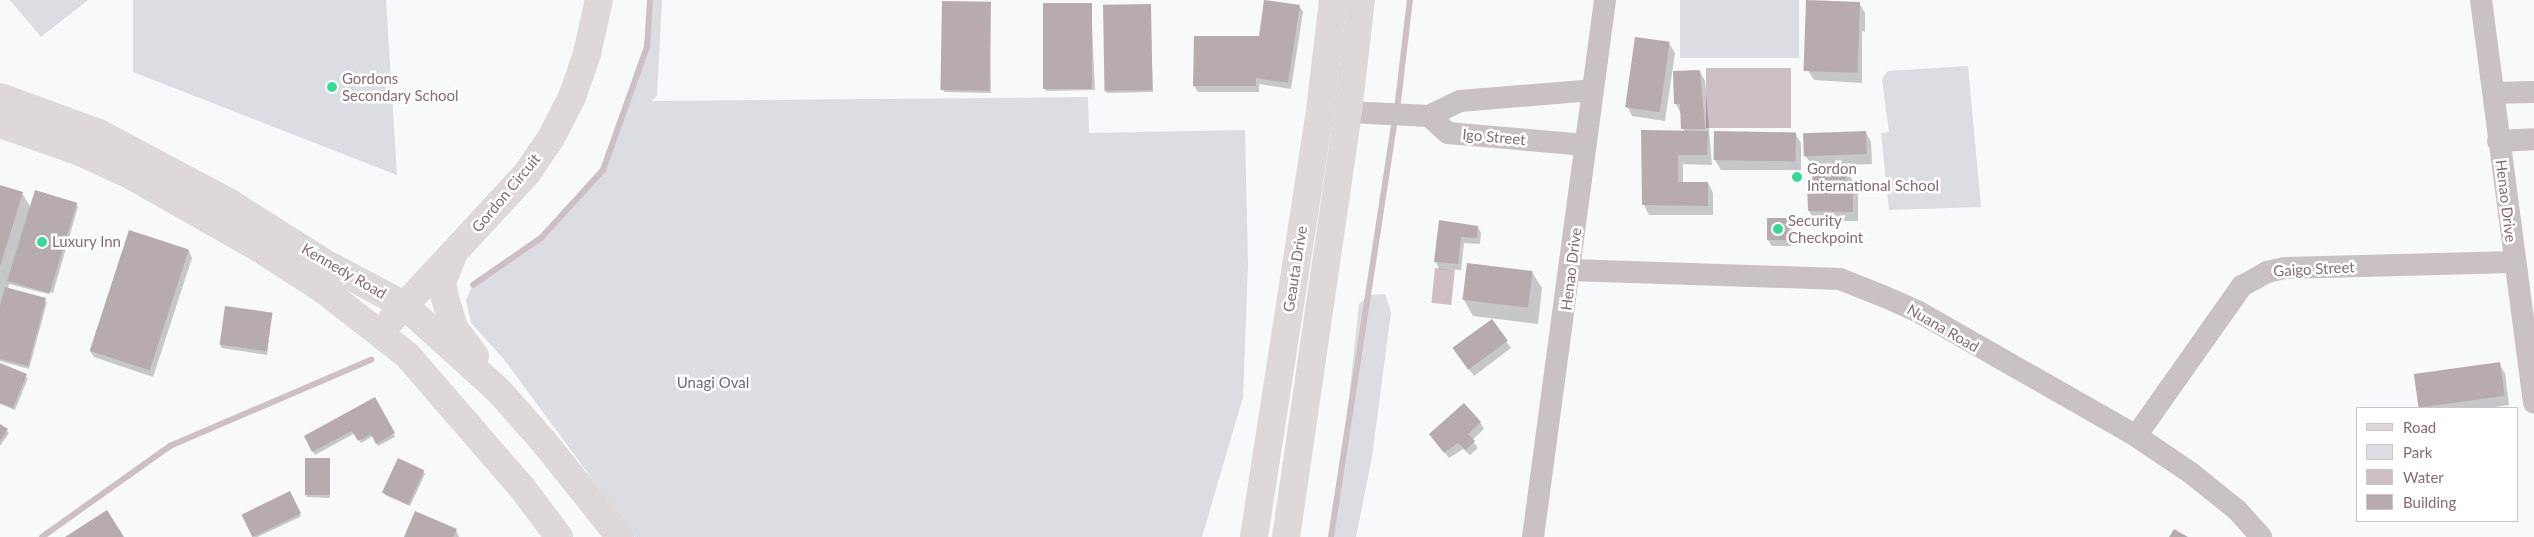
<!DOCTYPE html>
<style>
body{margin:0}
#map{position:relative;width:2534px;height:537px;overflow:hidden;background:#f8f9fa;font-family:Lato,sans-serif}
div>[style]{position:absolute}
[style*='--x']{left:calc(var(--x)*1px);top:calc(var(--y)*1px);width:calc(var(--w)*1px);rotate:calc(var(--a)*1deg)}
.green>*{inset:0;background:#dcdde3;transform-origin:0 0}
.water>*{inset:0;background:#cdbfc5;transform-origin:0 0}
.shadow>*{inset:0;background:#0003;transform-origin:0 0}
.stream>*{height:5.5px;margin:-2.75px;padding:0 2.75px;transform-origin:2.75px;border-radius:2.75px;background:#cdbfc5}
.building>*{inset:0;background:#b8abae;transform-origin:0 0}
.minor>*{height:22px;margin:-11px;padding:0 11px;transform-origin:11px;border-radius:11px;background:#c9c1c3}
.secondary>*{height:28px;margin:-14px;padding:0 14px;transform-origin:14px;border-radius:14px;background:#dfd8d9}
.dots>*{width:14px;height:14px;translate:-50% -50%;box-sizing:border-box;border:2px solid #fff;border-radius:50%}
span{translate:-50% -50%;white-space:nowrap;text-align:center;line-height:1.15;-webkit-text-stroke:5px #fff;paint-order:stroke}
.poi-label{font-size:15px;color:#876b71}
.left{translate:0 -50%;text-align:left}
.street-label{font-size:15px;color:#876b71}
.park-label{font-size:15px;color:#6c697e}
.legend{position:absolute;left:2356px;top:407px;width:162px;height:115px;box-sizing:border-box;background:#fff;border:1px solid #cfc4c6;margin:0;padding:6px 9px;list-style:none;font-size:15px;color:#876b71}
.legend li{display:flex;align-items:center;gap:10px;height:25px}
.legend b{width:25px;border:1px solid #cfc4c6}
</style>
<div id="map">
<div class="green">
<div style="clip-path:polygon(10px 0,88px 0,41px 37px)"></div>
<div style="clip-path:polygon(133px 0,386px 0,397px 175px,133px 72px)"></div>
<div style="clip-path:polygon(650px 0,662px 0,657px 96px,651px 101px,1088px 97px,1089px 133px,1245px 130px,1248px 264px,1243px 397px,1202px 537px,635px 537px,503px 358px,471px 323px,466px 300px,473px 285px,541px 238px,603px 170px,647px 47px)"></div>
<div style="left:1680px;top:0;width:119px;height:58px"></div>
<div style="clip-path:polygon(1968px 66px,1981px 207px,1889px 210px,1881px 133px,1889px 132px,1882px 79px,1888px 71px)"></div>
<div style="clip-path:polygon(1385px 294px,1391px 312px,1372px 457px,1356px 537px,1334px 537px,1359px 304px,1371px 295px)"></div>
</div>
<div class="water">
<div style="left:1706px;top:68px;width:85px;height:60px"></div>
<div style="left:1435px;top:268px;width:20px;height:35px;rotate:6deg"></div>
</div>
<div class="shadow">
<div style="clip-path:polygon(990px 3px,991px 93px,944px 92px,943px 89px)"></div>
<div style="clip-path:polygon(1859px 3px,1865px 13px,1865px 32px,1862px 31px,1862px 83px,1814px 80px,1808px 70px)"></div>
<div style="clip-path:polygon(1091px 4px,1095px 90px,1046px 91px,1045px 88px)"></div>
<div style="clip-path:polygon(1150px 6px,1153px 92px,1107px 93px,1105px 90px)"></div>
<div style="clip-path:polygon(1299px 6px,1303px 12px,1291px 89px,1259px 84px,1259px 92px,1198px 92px,1194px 86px)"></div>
<div style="clip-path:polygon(1669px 43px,1675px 53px,1665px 121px,1632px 116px,1627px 106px)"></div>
<div style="clip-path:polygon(1700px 72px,1705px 81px,1712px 165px,1683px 164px,1683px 183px,1708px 183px,1713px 193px,1713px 215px,1649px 215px,1644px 205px,1684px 132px,1681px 114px,1676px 104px)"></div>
<div style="clip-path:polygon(1866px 132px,1871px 142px,1872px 164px,1844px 165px,1858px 191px,1858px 221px,1815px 221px,1809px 211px,1813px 165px,1805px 156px)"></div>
<div style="clip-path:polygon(1795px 133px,1801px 143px,1801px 170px,1721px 170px,1715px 160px)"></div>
<div style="clip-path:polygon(0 187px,22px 193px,31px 208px,76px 204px,78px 207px,53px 293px,10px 281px,52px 295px,9px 284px,8px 289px,47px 302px,29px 369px,0 361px)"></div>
<div style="clip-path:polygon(1788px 220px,1792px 226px,1792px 246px,1772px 246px,1768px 240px)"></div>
<div style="clip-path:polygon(1440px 222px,1478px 227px,1481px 233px,1480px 244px,1464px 243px,1461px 270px,1439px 269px,1436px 262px)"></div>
<div style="clip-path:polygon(130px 232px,189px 251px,192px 258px,153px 377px,94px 357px,90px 351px)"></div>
<div style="clip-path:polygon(1532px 272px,1542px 288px,1538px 324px,1473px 316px,1464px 300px)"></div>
<div style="clip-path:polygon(271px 314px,267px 355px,222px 348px,220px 345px)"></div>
<div style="clip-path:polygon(1491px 321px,1511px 348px,1474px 376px,1458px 354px)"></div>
<div style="clip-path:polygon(0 364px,28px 378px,15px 410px,0 404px)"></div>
<div style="clip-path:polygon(2499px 364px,2505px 373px,2509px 405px,2488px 408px,2420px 407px)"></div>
<div style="clip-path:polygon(375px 399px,395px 437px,378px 446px,373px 436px,361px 443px,355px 433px,315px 455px,305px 437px)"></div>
<div style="clip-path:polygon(1480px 422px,1484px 429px,1472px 440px,1478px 448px,1470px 455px,1463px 449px,1449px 458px,1430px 435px)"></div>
<div style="clip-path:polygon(0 425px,9px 433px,0 446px)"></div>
<div style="clip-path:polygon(329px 460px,330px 498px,307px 497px,306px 494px)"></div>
<div style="clip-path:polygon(423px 471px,425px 474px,410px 506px,385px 495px,384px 492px)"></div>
<div style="left:290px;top:493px;width:26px;height:51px;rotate:65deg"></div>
<div style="clip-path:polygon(456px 530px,459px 537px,405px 537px)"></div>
</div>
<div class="stream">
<div style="--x:1397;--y:110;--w:111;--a:-83.3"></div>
<div style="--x:473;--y:285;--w:83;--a:-34.7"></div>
<div style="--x:541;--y:238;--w:92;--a:-47.6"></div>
<div style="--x:603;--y:170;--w:131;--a:-70.3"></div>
<div style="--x:647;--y:47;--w:47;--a:-86.3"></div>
<div style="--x:42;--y:537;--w:157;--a:-35.4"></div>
<div style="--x:170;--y:446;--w:219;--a:-23.2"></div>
<div style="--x:1331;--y:537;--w:423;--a:-81.3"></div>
</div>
<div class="building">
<div style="clip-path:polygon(1264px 0,1300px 5px,1288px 83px,1256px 78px,1256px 86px,1193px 86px,1194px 36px,1259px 36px)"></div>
<div style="left:1806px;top:0;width:54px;height:71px;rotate:2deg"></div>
<div style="left:942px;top:1px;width:49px;height:89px;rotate:1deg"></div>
<div style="left:1043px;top:3px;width:49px;height:86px"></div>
<div style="left:1151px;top:4px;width:86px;height:48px;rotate:89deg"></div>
<div style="left:1635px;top:37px;width:35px;height:71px;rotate:8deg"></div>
<div style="clip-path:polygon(1700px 70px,1705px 129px,1681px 129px,1680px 104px,1674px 104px,1673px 71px)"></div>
<div style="clip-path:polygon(1641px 130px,1708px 131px,1707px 155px,1678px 155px,1678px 182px,1708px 182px,1708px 206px,1642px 205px)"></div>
<div style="left:1714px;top:131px;width:82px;height:29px;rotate:1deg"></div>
<div style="left:1866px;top:131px;width:23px;height:63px;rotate:88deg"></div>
<div style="clip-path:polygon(1812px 165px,1845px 165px,1846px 181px,1853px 180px,1853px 212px,1808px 211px,1807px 182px,1812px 182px)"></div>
<div style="clip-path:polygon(0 185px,23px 192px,0 267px)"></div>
<div style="left:35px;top:190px;width:44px;height:95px;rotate:17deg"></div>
<div style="left:1789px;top:218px;width:22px;height:22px;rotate:90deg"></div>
<div style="clip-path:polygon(1439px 220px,1478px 226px,1477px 238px,1461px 237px,1458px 264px,1434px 262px)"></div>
<div style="left:129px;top:230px;width:63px;height:127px;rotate:18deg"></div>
<div style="left:1467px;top:263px;width:66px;height:37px;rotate:7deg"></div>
<div style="clip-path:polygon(5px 287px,46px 298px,28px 366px,0 359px,0 306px)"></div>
<div style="left:225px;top:306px;width:48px;height:39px;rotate:8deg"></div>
<div style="left:1492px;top:319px;width:27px;height:49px;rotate:54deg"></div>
<div style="left:2500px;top:362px;width:34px;height:87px;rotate:82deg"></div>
<div style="clip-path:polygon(0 363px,27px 374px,13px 408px,0 403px)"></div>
<div style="clip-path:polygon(375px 397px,395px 433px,376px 444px,371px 434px,358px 441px,352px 431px,312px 452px,304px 436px)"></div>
<div style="clip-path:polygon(1464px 403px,1481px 422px,1468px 434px,1475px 441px,1466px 450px,1458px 443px,1444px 453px,1429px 434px)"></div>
<div style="clip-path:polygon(0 424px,8px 429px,0 441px)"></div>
<div style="left:305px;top:458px;width:25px;height:37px"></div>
<div style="left:398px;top:458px;width:29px;height:38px;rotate:25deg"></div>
<div style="left:290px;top:491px;width:25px;height:54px;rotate:64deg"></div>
<div style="clip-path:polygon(107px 510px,124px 537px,65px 537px)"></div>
<div style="clip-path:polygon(415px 511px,457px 529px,453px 537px,404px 537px)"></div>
<div style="clip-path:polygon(2174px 529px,2188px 537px,2169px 537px)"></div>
</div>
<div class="minor">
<div style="--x:2481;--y:0;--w:406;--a:82.5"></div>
<div style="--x:2494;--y:93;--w:40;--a:-1.4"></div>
<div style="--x:1348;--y:112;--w:81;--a:2.8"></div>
<div style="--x:1429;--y:116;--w:25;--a:42"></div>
<div style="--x:1448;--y:133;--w:138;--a:5"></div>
<div style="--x:1429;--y:116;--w:34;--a:-26"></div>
<div style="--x:1460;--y:101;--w:133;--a:-4.7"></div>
<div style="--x:2498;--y:141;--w:36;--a:-3"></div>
<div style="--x:1571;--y:270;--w:269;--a:1.9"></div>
<div style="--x:1840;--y:279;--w:46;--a:21.6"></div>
<div style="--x:1883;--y:296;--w:39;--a:24"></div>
<div style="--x:1919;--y:312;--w:250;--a:29.7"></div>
<div style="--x:2136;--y:436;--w:66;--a:33.9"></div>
<div style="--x:2191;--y:473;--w:59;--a:38.8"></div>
<div style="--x:2237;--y:510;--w:36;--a:48"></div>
<div style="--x:2136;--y:436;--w:184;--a:-54.8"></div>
<div style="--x:2242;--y:286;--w:29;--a:-29"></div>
<div style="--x:2267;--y:272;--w:18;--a:-13"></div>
<div style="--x:2285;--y:268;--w:229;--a:-1.5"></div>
<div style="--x:1533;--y:537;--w:542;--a:-82.36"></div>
</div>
<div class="secondary">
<div style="--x:0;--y:97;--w:105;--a:20"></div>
<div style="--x:99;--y:133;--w:149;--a:28.1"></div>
<div style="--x:230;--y:203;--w:110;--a:32.4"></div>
<div style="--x:323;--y:262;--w:92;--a:28"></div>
<div style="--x:404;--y:305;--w:128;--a:42.2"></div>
<div style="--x:499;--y:391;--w:68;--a:48.6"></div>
<div style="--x:544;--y:442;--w:122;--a:51.3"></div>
<div style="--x:0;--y:124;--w:85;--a:19.3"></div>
<div style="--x:80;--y:152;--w:57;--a:24.8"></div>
<div style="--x:132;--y:176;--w:146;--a:29.6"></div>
<div style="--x:259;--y:248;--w:79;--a:33.1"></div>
<div style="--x:325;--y:291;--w:104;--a:38"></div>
<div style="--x:407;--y:355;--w:177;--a:49.1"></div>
<div style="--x:523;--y:489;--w:60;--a:53.1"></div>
<div style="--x:453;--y:255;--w:29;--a:112"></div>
<div style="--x:442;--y:282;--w:16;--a:79"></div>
<div style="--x:445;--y:298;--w:31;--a:73"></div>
<div style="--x:454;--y:328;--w:35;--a:53"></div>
<div style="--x:392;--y:319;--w:199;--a:-47.2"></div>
<div style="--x:527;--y:173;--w:42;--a:-55.6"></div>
<div style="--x:551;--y:138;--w:46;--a:-62.9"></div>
<div style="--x:572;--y:97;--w:46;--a:-70.8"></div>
<div style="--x:587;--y:54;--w:55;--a:-77.5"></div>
<div style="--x:1254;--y:537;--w:431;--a:-81.2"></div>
<div style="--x:1320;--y:111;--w:112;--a:-83.3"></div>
<div style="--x:1286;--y:537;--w:429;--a:-81.7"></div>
<div style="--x:1348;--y:112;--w:113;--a:-83.4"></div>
</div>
<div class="dots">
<div style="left:332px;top:87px;background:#39d894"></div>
<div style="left:1797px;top:177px;background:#39d894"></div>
<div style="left:1778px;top:229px;background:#39d894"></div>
<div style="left:42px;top:242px;background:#39d894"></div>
</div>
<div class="poi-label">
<span class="left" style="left:342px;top:87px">Gordons<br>Secondary School</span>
<span class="left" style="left:1807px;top:177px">Gordon<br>International School</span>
<span class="left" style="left:1788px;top:229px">Security<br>Checkpoint</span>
<span class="left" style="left:52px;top:242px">Luxury Inn</span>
</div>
<div class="street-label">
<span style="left:1494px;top:137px;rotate:5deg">Igo Street</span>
<span style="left:506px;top:193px;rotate:-50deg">Gordon Circuit</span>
<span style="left:2506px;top:201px;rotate:83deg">Henao Drive</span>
<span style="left:1295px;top:269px;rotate:-81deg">Geauta Drive</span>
<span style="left:1571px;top:269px;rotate:-83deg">Henao Drive</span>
<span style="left:2314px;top:269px;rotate:-3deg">Gaigo Street</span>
<span style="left:344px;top:271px;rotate:30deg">Kennedy Road</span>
<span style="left:1943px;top:328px;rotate:30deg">Nuana Road</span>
</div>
<div class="park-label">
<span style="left:713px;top:383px">Unagi Oval</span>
</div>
<ul class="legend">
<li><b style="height:6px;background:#dfd8d9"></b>Road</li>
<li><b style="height:14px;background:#dcdde3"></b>Park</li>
<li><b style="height:14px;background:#cdbfc5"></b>Water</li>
<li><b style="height:14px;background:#b8abae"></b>Building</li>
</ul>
</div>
